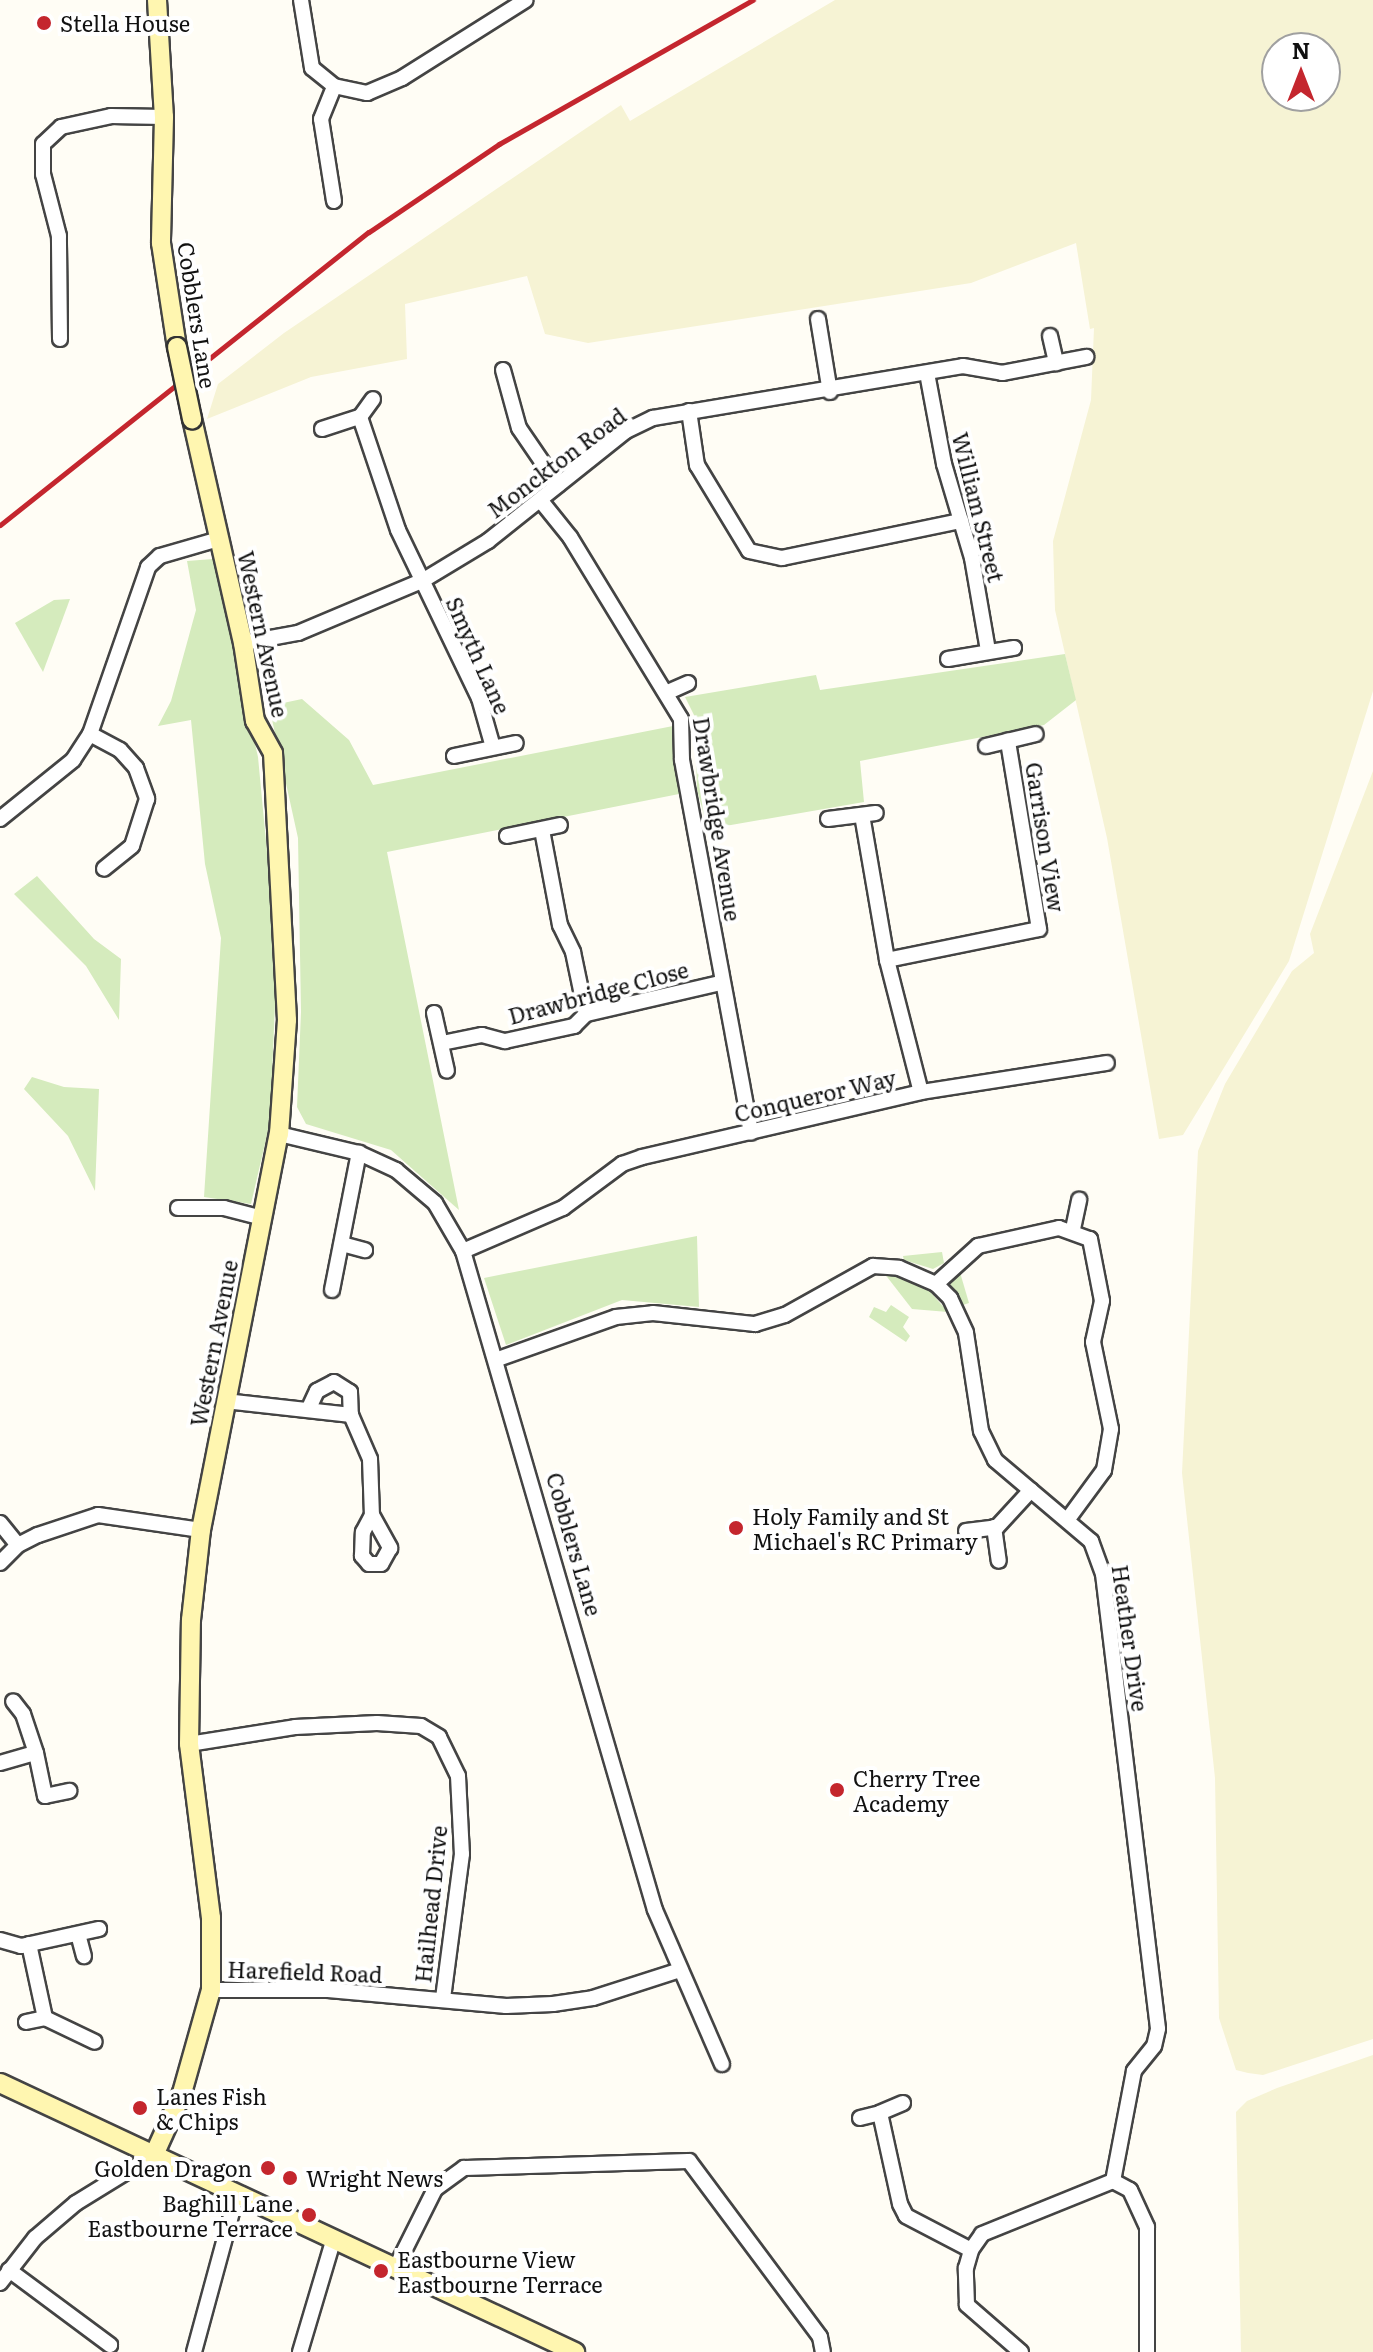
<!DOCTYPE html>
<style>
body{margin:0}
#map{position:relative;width:1373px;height:2352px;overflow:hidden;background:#fffdf5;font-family:Literata,serif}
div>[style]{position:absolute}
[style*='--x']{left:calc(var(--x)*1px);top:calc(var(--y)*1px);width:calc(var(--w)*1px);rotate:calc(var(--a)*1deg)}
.farmland>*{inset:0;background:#f6f3d4}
.green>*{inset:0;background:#d5ebbd}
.roads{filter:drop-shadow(2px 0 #444) drop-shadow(-2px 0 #444) drop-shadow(0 2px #444) drop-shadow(0 -2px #444)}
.street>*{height:14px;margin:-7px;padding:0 7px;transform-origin:7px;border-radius:7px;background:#fff}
.secondary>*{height:18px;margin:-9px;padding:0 9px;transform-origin:9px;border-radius:9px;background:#fff6b0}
.rail>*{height:5px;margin:-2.5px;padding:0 2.5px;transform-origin:2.5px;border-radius:2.5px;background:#c4262e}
.bridges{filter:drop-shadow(2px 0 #333) drop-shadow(-2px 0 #333) drop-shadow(0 2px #333) drop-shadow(0 -2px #333)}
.secondary-bridge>*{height:18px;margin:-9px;padding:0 9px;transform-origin:9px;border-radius:9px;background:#fff6b0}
.dots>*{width:22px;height:22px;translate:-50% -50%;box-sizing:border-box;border:4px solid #fff;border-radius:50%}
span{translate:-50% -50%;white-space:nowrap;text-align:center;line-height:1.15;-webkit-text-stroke:8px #fff;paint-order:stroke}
.poi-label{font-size:22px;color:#111}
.left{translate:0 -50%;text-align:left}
.right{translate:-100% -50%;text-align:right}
.street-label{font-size:22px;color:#111}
.north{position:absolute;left:1261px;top:32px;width:80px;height:80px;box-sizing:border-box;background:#fff;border:2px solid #a0a0a0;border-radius:50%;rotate:0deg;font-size:22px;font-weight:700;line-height:32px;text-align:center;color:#111}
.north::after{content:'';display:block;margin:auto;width:28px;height:36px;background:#c4262e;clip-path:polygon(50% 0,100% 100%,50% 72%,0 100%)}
</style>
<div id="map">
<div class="farmland">
<div style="clip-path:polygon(evenodd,835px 0,1373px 0,1373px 691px,1289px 961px,1183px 1135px,1159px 1139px,1107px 838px,1055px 610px,1053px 541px,1091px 400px,1094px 328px,1090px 329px,1076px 243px,971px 283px,588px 343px,545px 334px,527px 276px,405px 304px,407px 359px,311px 377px,207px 419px,218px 384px,284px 333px,585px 129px,621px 105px,630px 121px,835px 0,1277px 48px,1325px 48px,1325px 96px,1277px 96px,1277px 48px)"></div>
<div style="clip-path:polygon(1373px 771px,1373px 2039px,1263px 2075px,1248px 2073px,1236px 2070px,1219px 2018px,1215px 1778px,1182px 1473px,1198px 1151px,1225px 1084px,1292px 971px,1314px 953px,1310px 934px)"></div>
<div style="clip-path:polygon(1373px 2055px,1373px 2352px,1241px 2352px,1236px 2112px,1247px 2101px,1277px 2088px)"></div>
</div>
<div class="green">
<div style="clip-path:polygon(213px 559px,258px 757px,277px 957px,270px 1122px,251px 1204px,204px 1197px,221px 938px,205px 864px,191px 720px,158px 726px,171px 701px,196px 610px,187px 561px)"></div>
<div style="clip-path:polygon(70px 599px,43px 672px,15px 623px,54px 600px)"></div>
<div style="clip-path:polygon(1065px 654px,1076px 700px,1044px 725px,860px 761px,864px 802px,708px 829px,697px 790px,695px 717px,685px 697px,816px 675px,820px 690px)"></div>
<div style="clip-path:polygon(302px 699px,349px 740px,373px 785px,673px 726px,679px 794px,387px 852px,459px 1210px,391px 1150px,306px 1124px,297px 1107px,301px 1012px,298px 838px,269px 706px)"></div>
<div style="clip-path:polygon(37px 876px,94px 939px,121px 959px,119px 1020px,86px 966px,14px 894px)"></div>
<div style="clip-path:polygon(32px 1077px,64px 1087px,99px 1089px,95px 1191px,68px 1136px,24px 1089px)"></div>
<div style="clip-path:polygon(697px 1236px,699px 1307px,622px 1300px,506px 1345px,484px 1278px)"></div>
<div style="clip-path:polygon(942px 1252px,944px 1263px,933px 1269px,904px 1260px,903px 1256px)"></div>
<div style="clip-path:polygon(959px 1269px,969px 1303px,963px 1305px,950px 1285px)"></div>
<div style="clip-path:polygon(884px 1273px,926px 1287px,948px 1312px,912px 1309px)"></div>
<div style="clip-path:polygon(891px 1305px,909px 1317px,903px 1327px,910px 1336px,906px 1342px,869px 1317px,874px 1307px,886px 1312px)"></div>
</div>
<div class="roads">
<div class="street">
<div style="--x:301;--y:0;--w:69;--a:80.8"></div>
<div style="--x:312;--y:68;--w:28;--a:39"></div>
<div style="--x:334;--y:86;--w:34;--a:12"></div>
<div style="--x:367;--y:93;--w:38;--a:-23"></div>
<div style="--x:402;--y:78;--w:146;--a:-32.2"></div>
<div style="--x:334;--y:201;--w:83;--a:-99"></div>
<div style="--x:321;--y:119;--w:35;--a:-68"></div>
<div style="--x:818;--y:319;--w:74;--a:80.7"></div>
<div style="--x:1050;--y:336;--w:28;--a:77"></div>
<div style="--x:60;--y:339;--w:103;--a:-90.6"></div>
<div style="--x:59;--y:236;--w:64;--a:-104.5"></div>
<div style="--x:43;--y:174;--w:30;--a:-90"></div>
<div style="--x:43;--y:144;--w:25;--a:-43"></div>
<div style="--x:61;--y:127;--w:51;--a:-12.4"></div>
<div style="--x:111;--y:116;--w:53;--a:1.1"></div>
<div style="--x:503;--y:370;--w:60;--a:74.6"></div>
<div style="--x:519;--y:428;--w:69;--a:55.6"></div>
<div style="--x:927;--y:373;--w:93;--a:79.4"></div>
<div style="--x:944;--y:464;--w:98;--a:73.4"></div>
<div style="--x:972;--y:558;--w:94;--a:80.2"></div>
<div style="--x:689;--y:411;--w:55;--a:81.6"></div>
<div style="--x:697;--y:465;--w:100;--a:58.8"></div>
<div style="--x:749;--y:551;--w:34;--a:12"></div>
<div style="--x:782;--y:558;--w:183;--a:-11.7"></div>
<div style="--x:360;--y:417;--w:119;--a:71.4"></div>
<div style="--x:398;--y:530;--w:187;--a:64.3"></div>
<div style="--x:479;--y:698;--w:51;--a:74.1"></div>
<div style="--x:322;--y:429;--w:40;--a:-18"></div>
<div style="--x:360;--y:417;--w:22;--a:-54"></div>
<div style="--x:541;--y:501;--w:46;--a:51.1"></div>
<div style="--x:570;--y:537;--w:213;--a:58.6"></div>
<div style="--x:681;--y:719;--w:41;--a:88.6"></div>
<div style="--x:682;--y:760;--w:379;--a:79.5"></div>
<div style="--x:243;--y:643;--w:56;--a:-10.3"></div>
<div style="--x:298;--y:633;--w:134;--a:-22.8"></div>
<div style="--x:422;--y:581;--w:77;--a:-31.2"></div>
<div style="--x:488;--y:541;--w:176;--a:-38.6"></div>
<div style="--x:626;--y:431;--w:30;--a:-26"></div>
<div style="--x:653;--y:418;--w:314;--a:-9.5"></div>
<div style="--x:963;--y:366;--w:40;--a:10"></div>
<div style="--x:1002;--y:373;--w:86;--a:-10.8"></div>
<div style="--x:948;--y:659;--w:67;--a:-9.5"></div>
<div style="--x:668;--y:692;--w:22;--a:-24"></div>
<div style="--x:90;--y:734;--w:34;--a:28"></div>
<div style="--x:120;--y:750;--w:24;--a:48"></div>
<div style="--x:136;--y:768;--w:33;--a:70"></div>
<div style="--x:147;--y:799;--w:49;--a:107.7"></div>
<div style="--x:132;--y:846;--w:36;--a:141"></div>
<div style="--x:986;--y:746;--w:51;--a:-13.5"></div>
<div style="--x:454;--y:756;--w:63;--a:-11.8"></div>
<div style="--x:862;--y:815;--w:147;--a:80.2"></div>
<div style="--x:887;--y:960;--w:136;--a:75.6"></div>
<div style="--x:0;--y:819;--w:94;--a:-38.9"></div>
<div style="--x:73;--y:760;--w:31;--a:-57"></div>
<div style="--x:90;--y:734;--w:177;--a:-70.8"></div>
<div style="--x:148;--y:567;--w:16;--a:-43"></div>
<div style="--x:160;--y:556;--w:61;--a:-16.1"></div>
<div style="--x:828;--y:819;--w:48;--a:-7.1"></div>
<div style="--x:542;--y:830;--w:97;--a:79.3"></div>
<div style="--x:560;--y:925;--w:30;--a:64"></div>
<div style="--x:573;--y:952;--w:63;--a:78.2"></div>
<div style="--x:507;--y:836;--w:54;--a:-11.7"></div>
<div style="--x:887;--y:960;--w:155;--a:-11.5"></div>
<div style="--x:1039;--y:929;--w:191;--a:-99.4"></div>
<div style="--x:434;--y:1013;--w:59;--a:77.4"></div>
<div style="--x:442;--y:1043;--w:41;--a:-11.3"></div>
<div style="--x:482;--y:1035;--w:24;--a:15"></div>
<div style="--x:505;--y:1041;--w:71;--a:-12.3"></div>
<div style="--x:574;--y:1026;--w:17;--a:-45"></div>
<div style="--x:586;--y:1014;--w:138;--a:-13"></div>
<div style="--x:279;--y:1134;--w:82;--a:13.4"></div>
<div style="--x:359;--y:1153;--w:41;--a:24.7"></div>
<div style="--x:396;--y:1170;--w:51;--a:40.2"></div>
<div style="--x:435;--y:1203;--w:56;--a:59.7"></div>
<div style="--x:463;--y:1251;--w:686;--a:73.76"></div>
<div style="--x:655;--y:1910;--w:168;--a:66.5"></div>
<div style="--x:178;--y:1208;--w:46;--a:0"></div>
<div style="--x:224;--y:1208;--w:40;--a:14.4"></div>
<div style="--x:1073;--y:1229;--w:30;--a:-78"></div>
<div style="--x:342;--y:1244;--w:24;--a:15"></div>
<div style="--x:463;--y:1251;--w:109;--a:-23.3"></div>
<div style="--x:563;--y:1208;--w:74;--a:-36.7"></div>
<div style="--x:622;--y:1164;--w:21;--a:-19"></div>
<div style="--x:642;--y:1157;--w:286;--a:-13.1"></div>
<div style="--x:921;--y:1092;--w:188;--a:-8.9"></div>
<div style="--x:936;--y:1284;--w:57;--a:-42.1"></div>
<div style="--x:978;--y:1246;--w:83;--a:-12.5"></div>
<div style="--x:1059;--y:1228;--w:33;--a:20"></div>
<div style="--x:1090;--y:1239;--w:63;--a:79"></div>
<div style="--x:1102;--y:1301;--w:42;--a:102.4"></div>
<div style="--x:1093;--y:1342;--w:89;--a:78.3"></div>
<div style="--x:1111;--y:1429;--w:42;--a:99.7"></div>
<div style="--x:1104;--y:1470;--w:61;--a:126.3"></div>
<div style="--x:332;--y:1290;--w:140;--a:-78.9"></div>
<div style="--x:498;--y:1359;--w:125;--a:-19.6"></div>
<div style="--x:616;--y:1317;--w:37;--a:-6"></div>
<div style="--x:653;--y:1313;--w:103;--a:6.2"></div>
<div style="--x:755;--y:1324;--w:31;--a:-17"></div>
<div style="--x:785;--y:1315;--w:101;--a:-29.1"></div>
<div style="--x:873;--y:1266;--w:26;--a:4"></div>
<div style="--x:899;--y:1268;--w:40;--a:23.4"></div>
<div style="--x:936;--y:1284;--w:20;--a:45"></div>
<div style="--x:950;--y:1298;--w:38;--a:65"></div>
<div style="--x:966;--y:1333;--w:99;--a:81.3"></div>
<div style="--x:981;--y:1431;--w:32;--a:64"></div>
<div style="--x:995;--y:1460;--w:126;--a:40.2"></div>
<div style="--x:1091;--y:1541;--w:35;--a:70"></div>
<div style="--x:1103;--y:1574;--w:458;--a:83.1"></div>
<div style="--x:1158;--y:2029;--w:17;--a:103"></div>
<div style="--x:1154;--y:2046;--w:32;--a:129"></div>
<div style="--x:1134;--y:2071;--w:112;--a:100.8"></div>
<div style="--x:1113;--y:2181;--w:19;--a:28"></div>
<div style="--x:1130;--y:2190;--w:41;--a:65.3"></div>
<div style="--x:1147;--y:2227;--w:125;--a:90"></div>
<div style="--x:225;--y:1401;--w:127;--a:6.3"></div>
<div style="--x:351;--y:1415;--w:48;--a:66.6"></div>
<div style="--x:370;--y:1459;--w:56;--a:88"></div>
<div style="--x:372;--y:1515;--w:38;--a:61"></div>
<div style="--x:390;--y:1548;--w:18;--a:119"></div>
<div style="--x:381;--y:1564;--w:12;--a:180"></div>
<div style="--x:369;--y:1564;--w:11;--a:-131"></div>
<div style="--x:362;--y:1556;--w:24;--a:-88"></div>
<div style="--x:363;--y:1532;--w:19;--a:-62"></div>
<div style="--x:309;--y:1408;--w:19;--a:-65"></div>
<div style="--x:317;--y:1391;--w:19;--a:-28"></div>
<div style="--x:334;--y:1382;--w:19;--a:32"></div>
<div style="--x:350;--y:1392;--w:23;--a:88"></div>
<div style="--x:0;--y:1523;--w:28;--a:51"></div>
<div style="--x:994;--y:1527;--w:34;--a:82"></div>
<div style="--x:966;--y:1531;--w:31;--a:-7"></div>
<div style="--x:997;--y:1527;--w:50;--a:-47.4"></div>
<div style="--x:0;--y:1563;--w:25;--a:-45"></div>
<div style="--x:18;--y:1545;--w:22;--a:-27"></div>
<div style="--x:38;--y:1535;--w:63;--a:-18.4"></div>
<div style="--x:98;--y:1515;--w:104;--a:8.3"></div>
<div style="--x:189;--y:1744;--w:107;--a:-9.1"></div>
<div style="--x:295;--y:1727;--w:82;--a:-2.8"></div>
<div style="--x:377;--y:1723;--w:44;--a:3.9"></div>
<div style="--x:421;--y:1726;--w:21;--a:31"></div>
<div style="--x:439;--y:1737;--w:43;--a:64"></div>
<div style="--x:458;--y:1776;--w:78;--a:87.1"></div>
<div style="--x:462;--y:1854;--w:146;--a:97.5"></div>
<div style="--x:36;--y:1753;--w:44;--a:78.2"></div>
<div style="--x:45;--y:1796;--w:25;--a:-12"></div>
<div style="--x:0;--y:1763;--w:37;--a:-16"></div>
<div style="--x:36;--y:1753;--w:41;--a:-108.4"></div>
<div style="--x:23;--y:1714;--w:16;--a:-128"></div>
<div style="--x:78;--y:1934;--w:23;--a:75"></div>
<div style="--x:0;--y:1940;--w:22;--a:16"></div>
<div style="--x:21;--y:1946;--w:80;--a:-12.3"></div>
<div style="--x:29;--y:1944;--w:76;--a:77.8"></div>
<div style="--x:211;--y:1990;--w:117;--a:0"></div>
<div style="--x:328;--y:1990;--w:179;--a:5.1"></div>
<div style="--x:506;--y:2006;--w:47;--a:-2.4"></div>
<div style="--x:553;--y:2004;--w:40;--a:-8.5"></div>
<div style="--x:593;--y:1998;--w:91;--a:-17.8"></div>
<div style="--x:26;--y:2022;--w:19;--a:-12"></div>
<div style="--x:45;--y:2018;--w:55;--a:25.6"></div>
<div style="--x:903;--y:2103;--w:25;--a:157"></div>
<div style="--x:880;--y:2113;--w:93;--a:77.6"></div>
<div style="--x:900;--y:2204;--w:13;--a:63"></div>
<div style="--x:906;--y:2216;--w:73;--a:27.6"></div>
<div style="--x:860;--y:2118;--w:21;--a:-14"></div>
<div style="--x:397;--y:2265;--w:85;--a:-63.4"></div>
<div style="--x:435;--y:2189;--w:36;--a:-36"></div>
<div style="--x:464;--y:2168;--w:225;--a:-1.8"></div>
<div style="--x:689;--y:2161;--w:219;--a:53.3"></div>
<div style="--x:820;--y:2337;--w:15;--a:79"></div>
<div style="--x:9;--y:2270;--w:126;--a:36.6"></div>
<div style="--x:0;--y:2283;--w:57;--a:-52.1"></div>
<div style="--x:35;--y:2238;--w:54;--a:-40.5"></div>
<div style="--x:76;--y:2203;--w:92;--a:-31.6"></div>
<div style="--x:194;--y:2352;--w:164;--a:-74.8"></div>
<div style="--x:300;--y:2352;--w:119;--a:-73.4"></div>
<div style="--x:1021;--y:2352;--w:72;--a:-139"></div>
<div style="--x:967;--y:2305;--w:37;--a:-92"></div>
<div style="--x:966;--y:2268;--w:19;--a:-74"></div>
<div style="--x:971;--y:2250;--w:19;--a:-55"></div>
<div style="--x:982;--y:2234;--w:141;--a:-22"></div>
</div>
<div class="secondary">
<div style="--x:157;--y:0;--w:117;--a:86.6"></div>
<div style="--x:164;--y:117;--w:126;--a:91.4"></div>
<div style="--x:161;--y:243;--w:105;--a:81.3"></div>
<div style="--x:0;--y:2083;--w:635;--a:25.07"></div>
<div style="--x:154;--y:2155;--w:68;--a:-65.7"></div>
<div style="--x:182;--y:2093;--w:107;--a:-74.3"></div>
<div style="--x:211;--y:1990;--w:72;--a:-90"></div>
<div style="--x:211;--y:1918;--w:175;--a:-97.2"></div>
<div style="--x:189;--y:1744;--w:124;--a:-89.1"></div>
<div style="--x:191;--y:1620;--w:91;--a:-83.7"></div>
<div style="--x:201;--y:1530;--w:404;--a:-78.9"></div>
<div style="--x:279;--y:1134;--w:114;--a:-86"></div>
<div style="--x:287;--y:1020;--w:267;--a:-93"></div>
<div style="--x:273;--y:753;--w:37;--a:-119"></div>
<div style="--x:255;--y:721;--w:79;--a:-98.7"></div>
<div style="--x:243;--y:643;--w:230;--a:-102.8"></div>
</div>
</div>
<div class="rail">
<div style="--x:0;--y:525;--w:471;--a:-38.5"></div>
<div style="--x:369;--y:232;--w:157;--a:-34.1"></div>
<div style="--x:499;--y:144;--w:292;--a:-29.6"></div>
</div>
<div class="bridges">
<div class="secondary-bridge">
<div style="--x:177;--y:347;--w:74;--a:78.2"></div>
</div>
</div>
<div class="dots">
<div style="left:44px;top:23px;background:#c4262e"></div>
<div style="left:736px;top:1528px;background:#c4262e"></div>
<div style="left:837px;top:1790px;background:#c4262e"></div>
<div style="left:140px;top:2108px;background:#c4262e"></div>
<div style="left:268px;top:2168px;background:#c4262e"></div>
<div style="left:290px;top:2178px;background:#c4262e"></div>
<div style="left:309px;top:2215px;background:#c4262e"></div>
<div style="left:381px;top:2271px;background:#c4262e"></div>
</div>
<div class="poi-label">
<span class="left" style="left:60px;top:23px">Stella House</span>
<span class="left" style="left:752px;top:1528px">Holy Family and St<br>Michael's RC Primary</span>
<span class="left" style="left:853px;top:1790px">Cherry Tree<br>Academy</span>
<span class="left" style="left:156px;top:2108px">Lanes Fish<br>&amp; Chips</span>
<span class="right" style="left:252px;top:2168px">Golden Dragon</span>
<span class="left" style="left:306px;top:2178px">Wright News</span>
<span class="right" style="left:293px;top:2215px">Baghill Lane<br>Eastbourne Terrace</span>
<span class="left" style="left:397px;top:2271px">Eastbourne View<br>Eastbourne Terrace</span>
</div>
<div class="street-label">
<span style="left:198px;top:315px;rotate:81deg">Cobblers Lane</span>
<span style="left:556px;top:462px;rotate:-37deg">Monckton Road</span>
<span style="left:979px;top:507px;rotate:76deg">William Street</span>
<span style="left:264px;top:634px;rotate:78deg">Western Avenue</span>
<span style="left:479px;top:655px;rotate:66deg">Smyth Lane</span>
<span style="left:718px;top:819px;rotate:81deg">Drawbridge Avenue</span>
<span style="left:1046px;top:837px;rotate:81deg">Garrison View</span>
<span style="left:598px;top:992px;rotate:-15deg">Drawbridge Close</span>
<span style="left:815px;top:1095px;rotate:-13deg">Conqueror Way</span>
<span style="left:213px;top:1343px;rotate:-79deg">Western Avenue</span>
<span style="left:575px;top:1544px;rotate:74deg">Cobblers Lane</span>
<span style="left:1131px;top:1638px;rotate:82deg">Heather Drive</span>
<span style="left:430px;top:1904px;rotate:-84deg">Hailhead Drive</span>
<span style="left:305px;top:1971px;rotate:2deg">Harefield Road</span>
</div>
<div class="north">N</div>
</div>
